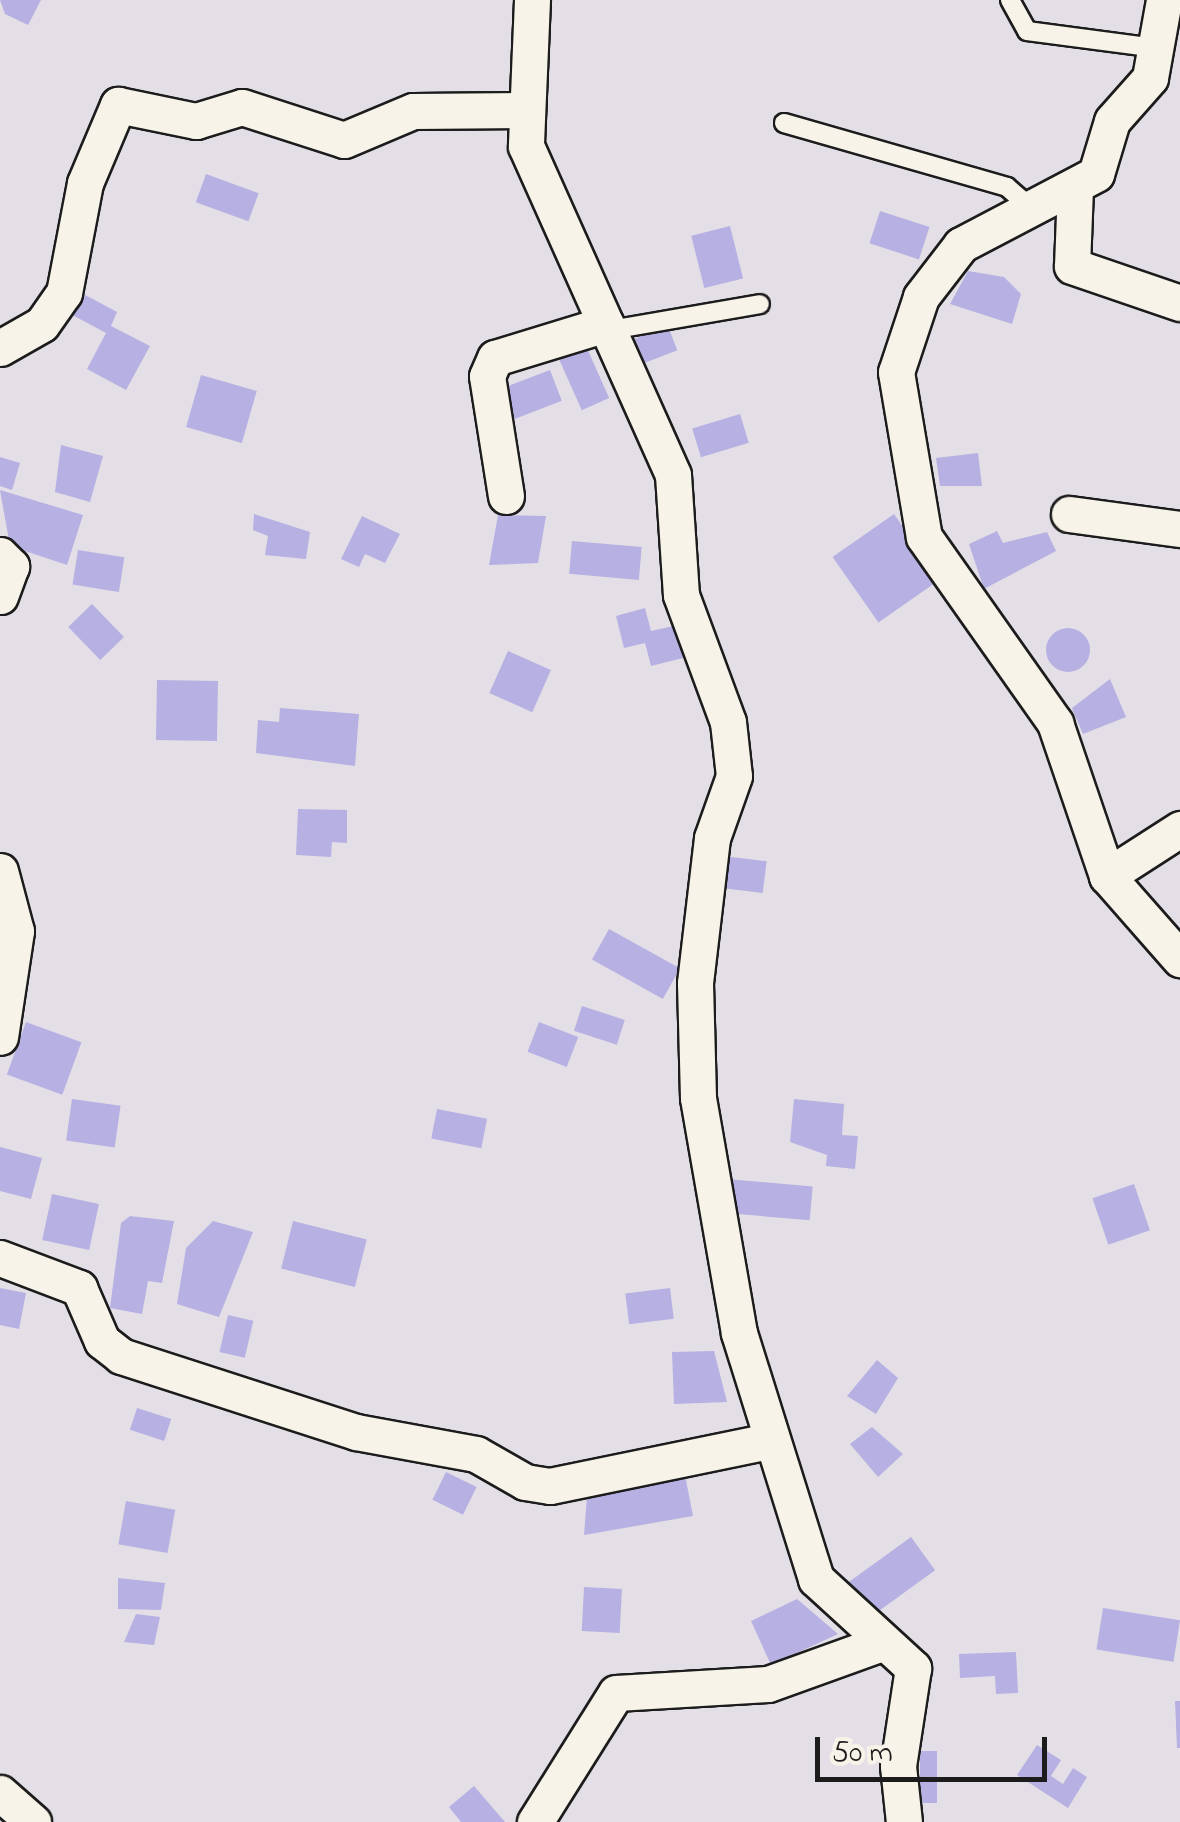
<!DOCTYPE html>
<style>
body{margin:0}
#map{position:relative;width:1180px;height:1822px;overflow:hidden;background:#e4dfe6;font-family:"Indie Flower",sans-serif}
div>[style]{position:absolute}
[style*='--x']{left:calc(var(--x)*1px);top:calc(var(--y)*1px);width:calc(var(--w)*1px);rotate:calc(var(--a)*1deg)}
.building>*{inset:0;background:#b6b1e2;transform-origin:0 0}
.round{border-radius:50%}
.roads{filter:drop-shadow(2px 0 #1c1c1c) drop-shadow(-2px 0 #1c1c1c) drop-shadow(0 2px #1c1c1c) drop-shadow(0 -2px #1c1c1c)}
.service>*{height:18px;margin:-9px;padding:0 9px;transform-origin:9px;border-radius:9px;background:#f7f3e8}
.minor>*{height:35px;margin:-17.5px;padding:0 17.5px;transform-origin:17.5px;border-radius:17.5px;background:#f7f3e8}
span{translate:-50% -50%;white-space:nowrap;text-align:center;line-height:1.15;-webkit-text-stroke:8px #f7f3e8;paint-order:stroke}
.scale{position:absolute;left:815px;top:1737px;width:232px;height:45px;box-sizing:border-box;border:5px solid #1c1c1c;border-top:0;padding-left:12px;font-size:30px;line-height:35px;white-space:nowrap;color:#1c1c1c;-webkit-text-stroke:8px #f7f3e8;paint-order:stroke}
</style>
<div id="map">
<div class="building">
<div style="clip-path:polygon(0 0,41px 0,28px 25px,5px 14px)"></div>
<div style="left:206px;top:174px;width:56px;height:30px;rotate:20deg"></div>
<div style="left:880px;top:211px;width:52px;height:34px;rotate:18deg"></div>
<div style="left:730px;top:226px;width:54px;height:40px;rotate:76deg"></div>
<div style="clip-path:polygon(968px 271px,1004px 277px,1021px 294px,1012px 324px,950px 304px)"></div>
<div style="clip-path:polygon(76px 290px,117px 312px,111px 326px,150px 346px,126px 390px,87px 369px,106px 333px,65px 311px)"></div>
<div style="left:668px;top:326px;width:26px;height:36px;rotate:69deg"></div>
<div style="left:586px;top:346px;width:57px;height:30px;rotate:66deg"></div>
<div style="left:550px;top:370px;width:33px;height:54px;rotate:69deg"></div>
<div style="left:201px;top:375px;width:58px;height:54px;rotate:16deg"></div>
<div style="left:740px;top:414px;width:30px;height:50px;rotate:73deg"></div>
<div style="clip-path:polygon(61px 445px,103px 456px,90px 502px,55px 492px)"></div>
<div style="clip-path:polygon(978px 453px,982px 486px,940px 486px,936px 458px)"></div>
<div style="clip-path:polygon(0 457px,20px 463px,12px 490px,0 486px)"></div>
<div style="clip-path:polygon(0 490px,83px 515px,67px 565px,10px 546px)"></div>
<div style="clip-path:polygon(254px 514px,310px 532px,306px 559px,265px 555px,268px 536px,253px 530px)"></div>
<div style="left:894px;top:514px;width:80px;height:75px;rotate:55deg"></div>
<div style="clip-path:polygon(498px 515px,546px 516px,538px 563px,489px 565px)"></div>
<div style="clip-path:polygon(362px 516px,400px 534px,385px 563px,365px 554px,359px 567px,341px 559px)"></div>
<div style="clip-path:polygon(997px 531px,1003px 543px,1047px 532px,1056px 551px,984px 589px,969px 544px)"></div>
<div style="left:572px;top:541px;width:70px;height:33px;rotate:5deg"></div>
<div style="left:78px;top:550px;width:47px;height:35px;rotate:9deg"></div>
<div style="left:92px;top:604px;width:46px;height:33px;rotate:46deg"></div>
<div style="clip-path:polygon(645px 608px,651px 631px,678px 625px,687px 657px,651px 666px,645px 643px,624px 648px,616px 616px)"></div>
<div class="round" style="left:1046px;top:628px;width:44px;height:44px"></div>
<div style="left:508px;top:651px;width:47px;height:46px;rotate:24deg"></div>
<div style="clip-path:polygon(1110px 679px,1126px 717px,1083px 734px,1072px 708px)"></div>
<div style="left:157px;top:680px;width:61px;height:60px;rotate:1deg"></div>
<div style="clip-path:polygon(280px 708px,359px 714px,355px 766px,256px 753px,258px 720px,279px 722px)"></div>
<div style="clip-path:polygon(298px 809px,347px 810px,347px 843px,332px 842px,331px 857px,296px 855px)"></div>
<div style="left:715px;top:855px;width:52px;height:32px;rotate:7deg"></div>
<div style="left:609px;top:929px;width:81px;height:35px;rotate:29deg"></div>
<div style="left:582px;top:1006px;width:45px;height:26px;rotate:18deg"></div>
<div style="left:26px;top:1022px;width:59px;height:56px;rotate:20deg"></div>
<div style="left:539px;top:1022px;width:42px;height:32px;rotate:21deg"></div>
<div style="left:72px;top:1099px;width:49px;height:42px;rotate:8deg"></div>
<div style="clip-path:polygon(794px 1099px,844px 1104px,842px 1135px,858px 1136px,855px 1169px,826px 1166px,827px 1155px,790px 1142px)"></div>
<div style="left:437px;top:1109px;width:51px;height:30px;rotate:11deg"></div>
<div style="clip-path:polygon(0 1147px,42px 1158px,31px 1199px,0 1191px)"></div>
<div style="left:727px;top:1179px;width:86px;height:34px;rotate:5deg"></div>
<div style="left:1134px;top:1184px;width:49px;height:44px;rotate:71deg"></div>
<div style="left:52px;top:1194px;width:48px;height:47px;rotate:12deg"></div>
<div style="clip-path:polygon(130px 1216px,174px 1221px,162px 1283px,148px 1281px,142px 1314px,110px 1308px,121px 1223px)"></div>
<div style="clip-path:polygon(213px 1221px,253px 1232px,219px 1317px,177px 1304px,186px 1248px)"></div>
<div style="left:293px;top:1221px;width:76px;height:49px;rotate:14deg"></div>
<div style="clip-path:polygon(0 1288px,26px 1293px,19px 1329px,0 1325px)"></div>
<div style="left:670px;top:1288px;width:31px;height:45px;rotate:83deg"></div>
<div style="left:228px;top:1315px;width:26px;height:38px;rotate:13deg"></div>
<div style="clip-path:polygon(714px 1351px,727px 1402px,674px 1404px,672px 1352px)"></div>
<div style="clip-path:polygon(877px 1360px,898px 1378px,876px 1414px,847px 1396px)"></div>
<div style="left:137px;top:1408px;width:36px;height:23px;rotate:18deg"></div>
<div style="clip-path:polygon(872px 1427px,903px 1454px,878px 1477px,850px 1444px)"></div>
<div style="left:446px;top:1472px;width:34px;height:31px;rotate:26deg"></div>
<div style="clip-path:polygon(685px 1475px,693px 1516px,584px 1535px,587px 1497px)"></div>
<div style="left:126px;top:1501px;width:50px;height:44px;rotate:10deg"></div>
<div style="left:911px;top:1537px;width:41px;height:84px;rotate:54deg"></div>
<div style="clip-path:polygon(118px 1578px,165px 1583px,161px 1610px,118px 1609px)"></div>
<div style="left:584px;top:1587px;width:38px;height:44px;rotate:3deg"></div>
<div style="clip-path:polygon(797px 1599px,838px 1634px,771px 1665px,751px 1621px)"></div>
<div style="left:1103px;top:1608px;width:78px;height:42px;rotate:9deg"></div>
<div style="clip-path:polygon(136px 1614px,160px 1617px,154px 1645px,124px 1642px)"></div>
<div style="clip-path:polygon(1016px 1652px,1018px 1693px,996px 1694px,995px 1676px,960px 1678px,959px 1654px)"></div>
<div style="clip-path:polygon(1175px 1701px,1180px 1701px,1180px 1748px,1177px 1748px)"></div>
<div style="clip-path:polygon(1037px 1745px,1061px 1760px,1051px 1776px,1063px 1784px,1073px 1768px,1087px 1777px,1068px 1808px,1017px 1775px)"></div>
<div style="left:920px;top:1751px;width:17px;height:52px"></div>
<div style="clip-path:polygon(474px 1786px,505px 1822px,461px 1822px,449px 1807px)"></div>
</div>
<div class="roads">
<div class="service">
<div style="--x:1010;--y:0;--w:35;--a:61"></div>
<div style="--x:1027;--y:31;--w:131;--a:7.5"></div>
<div style="--x:784;--y:123;--w:232;--a:16"></div>
<div style="--x:1007;--y:187;--w:30;--a:41"></div>
<div style="--x:610;--y:330;--w:152;--a:-9.8"></div>
</div>
<div class="minor">
<div style="--x:532;--y:0;--w:146;--a:92.4"></div>
<div style="--x:526;--y:146;--w:360;--a:65.9"></div>
<div style="--x:673;--y:475;--w:120;--a:86.2"></div>
<div style="--x:681;--y:595;--w:135;--a:69.7"></div>
<div style="--x:728;--y:722;--w:54;--a:83.7"></div>
<div style="--x:734;--y:776;--w:66;--a:109.5"></div>
<div style="--x:712;--y:838;--w:146;--a:96.7"></div>
<div style="--x:695;--y:983;--w:115;--a:88.5"></div>
<div style="--x:698;--y:1098;--w:239;--a:80.1"></div>
<div style="--x:739;--y:1333;--w:258;--a:72.6"></div>
<div style="--x:816;--y:1579;--w:132;--a:42.5"></div>
<div style="--x:913;--y:1668;--w:99;--a:98.7"></div>
<div style="--x:898;--y:1766;--w:56;--a:83.9"></div>
<div style="--x:1164;--y:0;--w:79;--a:100.2"></div>
<div style="--x:1150;--y:78;--w:57;--a:131.5"></div>
<div style="--x:1112;--y:121;--w:55;--a:106.8"></div>
<div style="--x:1096;--y:174;--w:153;--a:152.3"></div>
<div style="--x:961;--y:245;--w:66;--a:127.6"></div>
<div style="--x:921;--y:297;--w:79;--a:108.4"></div>
<div style="--x:896;--y:372;--w:167;--a:80.4"></div>
<div style="--x:924;--y:537;--w:228;--a:54.8"></div>
<div style="--x:1055;--y:723;--w:162;--a:71.2"></div>
<div style="--x:1107;--y:876;--w:111;--a:48.7"></div>
<div style="--x:1075;--y:188;--w:78;--a:92.2"></div>
<div style="--x:1072;--y:266;--w:114;--a:18.9"></div>
<div style="--x:0;--y:348;--w:48;--a:-29.7"></div>
<div style="--x:42;--y:324;--w:38;--a:-55"></div>
<div style="--x:64;--y:293;--w:112;--a:-79.2"></div>
<div style="--x:85;--y:183;--w:85;--a:-67.1"></div>
<div style="--x:118;--y:105;--w:80;--a:11.6"></div>
<div style="--x:196;--y:121;--w:48;--a:-16.9"></div>
<div style="--x:242;--y:107;--w:107;--a:17.9"></div>
<div style="--x:344;--y:140;--w:75;--a:-22.8"></div>
<div style="--x:413;--y:111;--w:112;--a:-0.5"></div>
<div style="--x:506;--y:496;--w:121;--a:-99"></div>
<div style="--x:487;--y:376;--w:20;--a:-66"></div>
<div style="--x:495;--y:358;--w:116;--a:-17"></div>
<div style="--x:1069;--y:514;--w:112;--a:7.7"></div>
<div style="--x:0;--y:555;--w:16;--a:45"></div>
<div style="--x:11;--y:566;--w:32;--a:110"></div>
<div style="--x:0;--y:871;--w:62;--a:75.1"></div>
<div style="--x:16;--y:931;--w:107;--a:98.6"></div>
<div style="--x:1107;--y:876;--w:87;--a:-32.8"></div>
<div style="--x:0;--y:1258;--w:85;--a:20.8"></div>
<div style="--x:79;--y:1288;--w:58;--a:66.5"></div>
<div style="--x:102;--y:1341;--w:24;--a:38"></div>
<div style="--x:121;--y:1356;--w:247;--a:17.9"></div>
<div style="--x:356;--y:1432;--w:122;--a:10.4"></div>
<div style="--x:476;--y:1454;--w:56;--a:29.7"></div>
<div style="--x:525;--y:1482;--w:25;--a:9"></div>
<div style="--x:550;--y:1486;--w:224;--a:-11.6"></div>
<div style="--x:0;--y:1793;--w:44;--a:41.3"></div>
<div style="--x:535;--y:1822;--w:152;--a:-57.9"></div>
<div style="--x:616;--y:1693;--w:152;--a:-3.4"></div>
<div style="--x:768;--y:1684;--w:118;--a:-19.8"></div>
</div>
</div>
<div class="scale">50 m</div>
</div>
